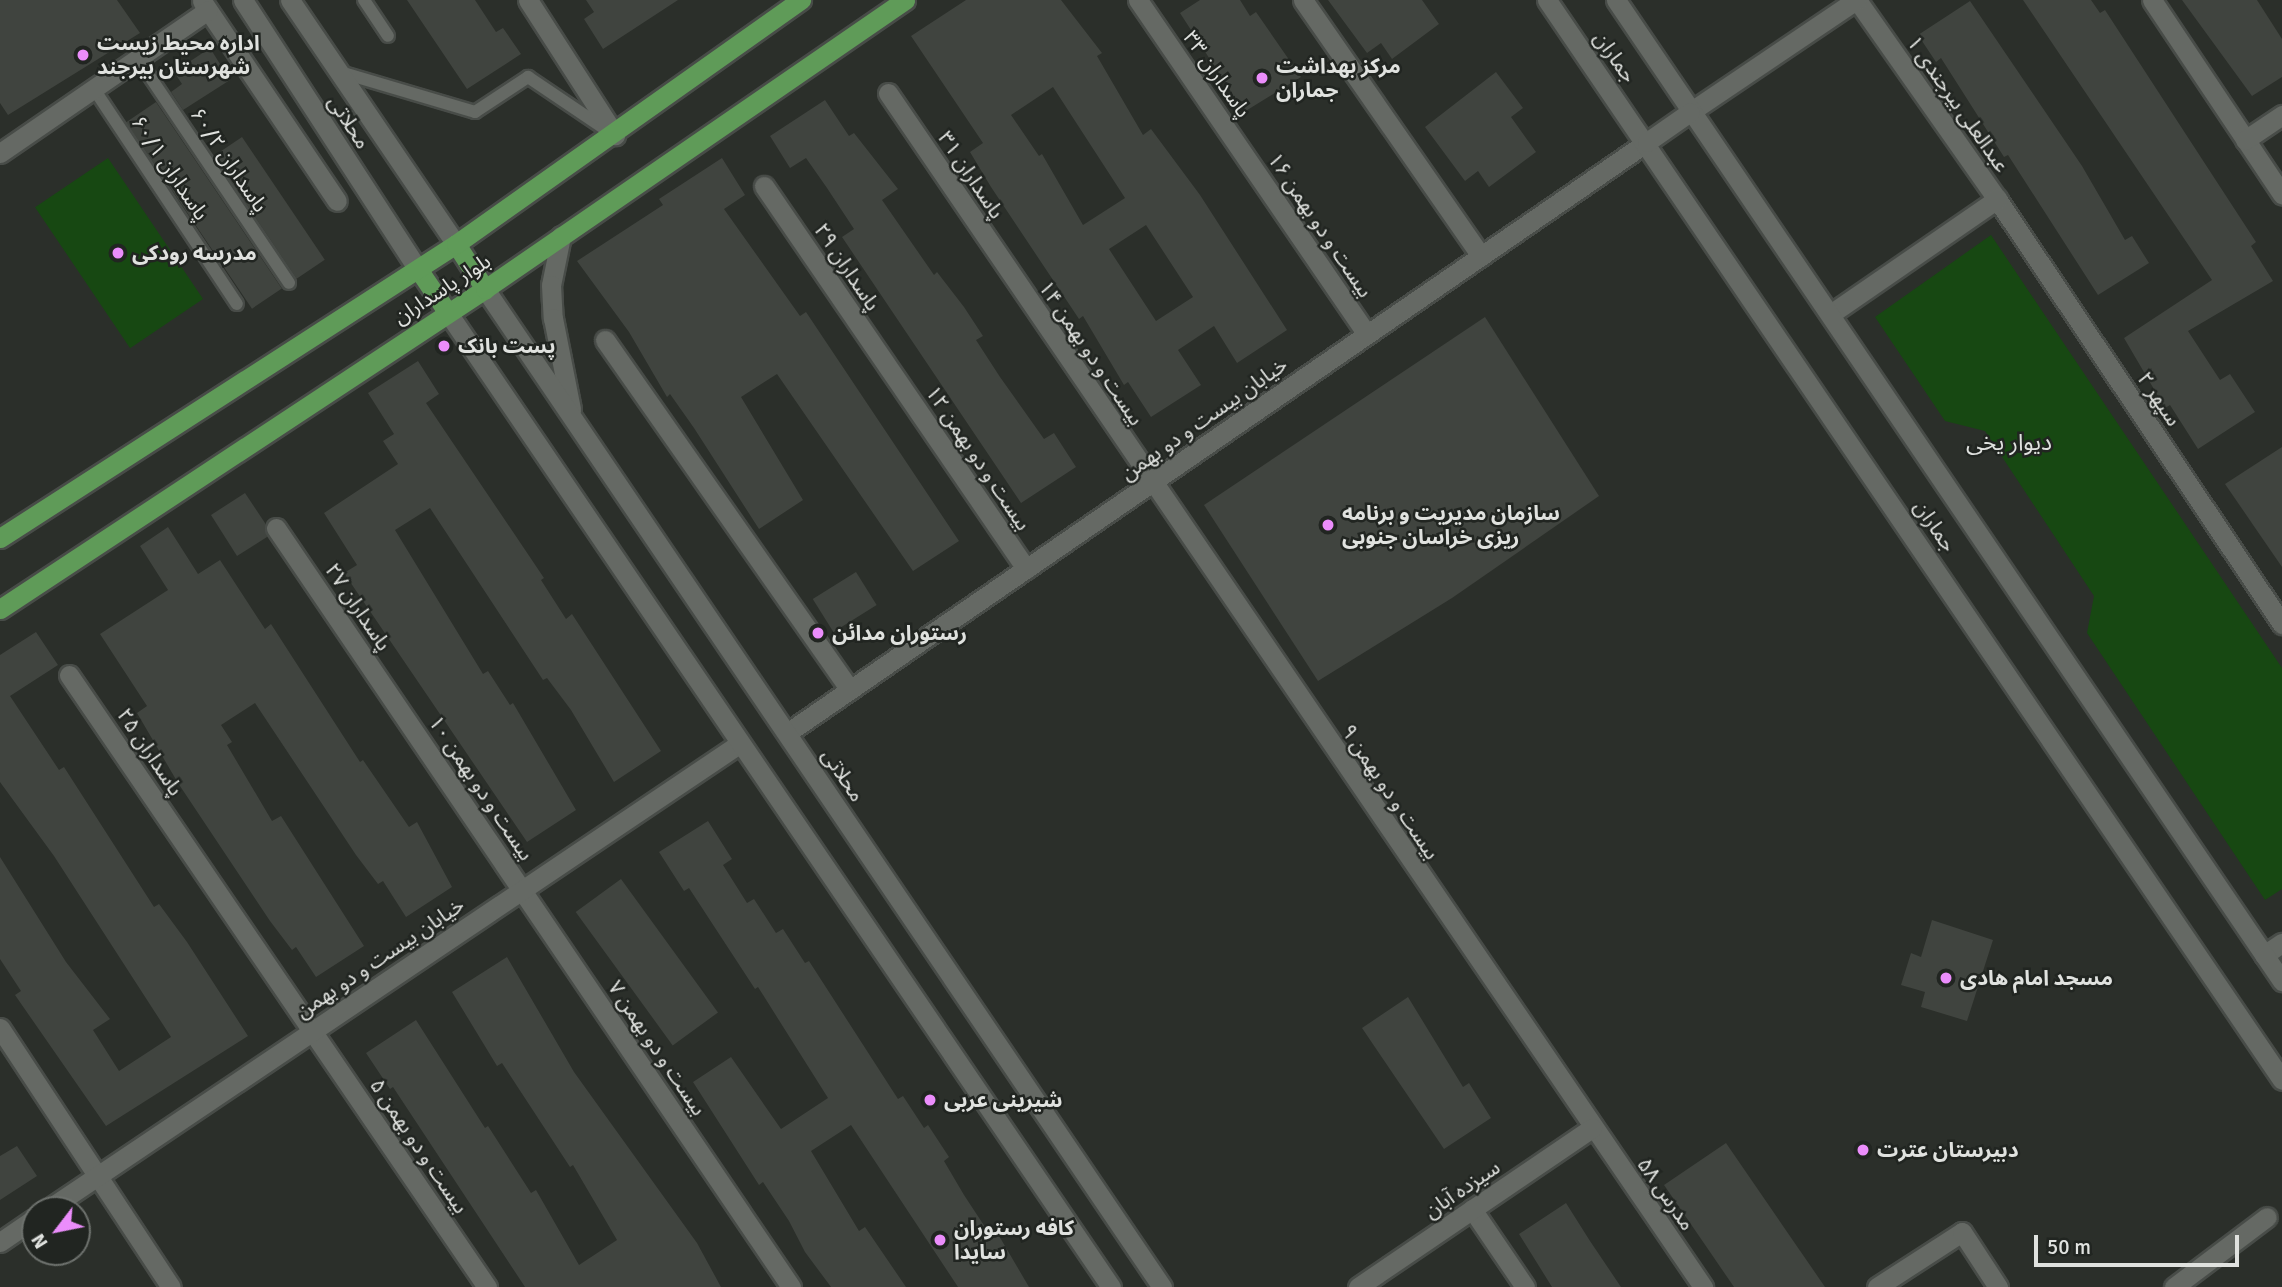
<!DOCTYPE html>
<meta charset="utf-8">
<style>
body{margin:0}
#map{position:relative;width:2282px;height:1287px;overflow:hidden;background:#2b2f2a;font-family:Signika,"Noto Sans Arabic",sans-serif}
div>[style]{position:absolute}
[style*='--x']{left:calc(var(--x)*1px);top:calc(var(--y)*1px);width:calc(var(--w)*1px);rotate:calc(var(--a)*1deg)}
.green>*{inset:0;background:#174812;transform-origin:0 0}
.building>*{inset:0;background:#40443f;transform-origin:0 0}
.roads{filter:drop-shadow(2px 0 #484c48) drop-shadow(-2px 0 #484c48) drop-shadow(0 2px #484c48) drop-shadow(0 -2px #484c48)}
.service>*{height:12px;margin:-6px;padding:0 6px;transform-origin:6px;border-radius:6px;background:#656964}
.minor>*{height:19px;margin:-9.5px;padding:0 9.5px;transform-origin:9.5px;border-radius:9.5px;background:#656964}
.tertiary>*{height:19px;margin:-9.5px;padding:0 9.5px;transform-origin:9.5px;border-radius:9.5px;background:#656964}
.secondary>*{height:19px;margin:-9.5px;padding:0 9.5px;transform-origin:9.5px;border-radius:9.5px;background:#656964}
.primary>*{height:19px;margin:-9.5px;padding:0 9.5px;transform-origin:9.5px;border-radius:9.5px;background:#5f9b58}
.dots>*{width:19px;height:19px;translate:-50% -50%;box-sizing:border-box;border:4px solid #212521;border-radius:50%}
span{translate:-50% -50%;white-space:nowrap;text-align:center;line-height:1.15;-webkit-text-stroke:5px #212521;paint-order:stroke}
.poi-label{font-size:21px;color:#e0e2df;font-weight:700}
.left{translate:0 -50%;text-align:left}
.street-label{font-size:21px;color:#e0e2df}
.neighbourhood-label{font-size:23px;color:#e0e2df}
.north{position:absolute;left:21px;top:1196px;width:70px;height:70px;box-sizing:border-box;background:#212521;border:2px solid #6d716d;border-radius:50%;rotate:238deg;font-size:19px;font-weight:700;line-height:28px;text-align:center;color:#e0e2df}
.north::after{content:'';display:block;margin:auto;width:24px;height:32px;background:#eb8dfb;clip-path:polygon(50% 0,100% 100%,50% 72%,0 100%)}
.scale{position:absolute;left:2034px;top:1235px;width:205px;height:32px;box-sizing:border-box;border:4px solid #e0e2df;border-top:0;padding-left:9px;font-size:21px;line-height:24px;white-space:nowrap;color:#e0e2df;-webkit-text-stroke:5px #212521;paint-order:stroke}
</style>
<div id="map">
<div class="green">
<div style="left:108px;top:158px;width:170px;height:88px;rotate:56deg"></div>
<div style="clip-path:polygon(1991px 235px,2282px 668px,2282px 889px,2265px 900px,2087px 633px,2094px 596px,1985px 431px,1945px 421px,1875px 317px)"></div>
</div>
<div class="building">
<div style="clip-path:polygon(0 0,117px 0,140px 33px,8px 115px,0 103px)"></div>
<div style="clip-path:polygon(407px 0,475px 0,496px 32px,503px 28px,521px 54px,467px 89px)"></div>
<div style="clip-path:polygon(586px 0,678px 0,603px 49px,584px 19px,594px 12px)"></div>
<div style="clip-path:polygon(evenodd,966px 0,1061px 0,1102px 53px,1097px 56px,1143px 135px,1151px 129px,1200px 195px,1287px 330px,1237px 363px,1214px 326px,1178px 350px,1201px 385px,1151px 417px,1128px 382px,1124px 385px,1083px 316px,1079px 319px,991px 187px,970px 152px,983px 143px,911px 36px,966px 0,1053px 87px,1125px 198px,1083px 225px,1042px 154px,1039px 156px,1011px 115px,1053px 87px,966px 0,1146px 225px,1193px 297px,1156px 321px,1109px 249px,1146px 225px)"></div>
<div style="clip-path:polygon(1200px 0,1240px 0,1250px 16px,1256px 12px,1301px 77px,1244px 112px,1180px 13px)"></div>
<div style="clip-path:polygon(1328px 0,1422px 0,1439px 24px,1392px 59px,1381px 43px,1367px 53px)"></div>
<div style="clip-path:polygon(2023px 0,2091px 0,2100px 13px,2105px 10px,2256px 242px,2251px 246px,2273px 281px,2188px 331px,2220px 380px,2230px 374px,2255px 412px,2198px 449px,2170px 405px,2165px 408px,2124px 338px,2212px 280px)"></div>
<div style="clip-path:polygon(2182px 0,2257px 0,2282px 39px,2282px 77px,2252px 96px)"></div>
<div style="clip-path:polygon(1970px 1px,2082px 166px,2125px 240px,2132px 236px,2149px 263px,2098px 295px,2008px 155px,2004px 157px,1941px 58px,1936px 62px,1918px 35px)"></div>
<div style="clip-path:polygon(210px 48px,230px 80px,183px 110px,171px 92px,182px 84px,174px 72px)"></div>
<div style="clip-path:polygon(1496px 72px,1523px 108px,1511px 117px,1536px 152px,1489px 187px,1478px 171px,1465px 181px,1425px 127px)"></div>
<div style="clip-path:polygon(825px 100px,849px 136px,854px 133px,898px 189px,882px 200px,934px 275px,937px 272px,964px 307px,983px 336px,976px 340px,1000px 377px,1044px 439px,1054px 433px,1076px 467px,1021px 503px,842px 237px,854px 229px,827px 188px,806px 158px,790px 168px,770px 136px)"></div>
<div style="left:156px;top:102px;width:225px;height:36px;rotate:56deg"></div>
<div style="left:242px;top:137px;width:148px;height:34px;rotate:56deg"></div>
<div style="clip-path:polygon(722px 158px,745px 195px,724px 209px,800px 316px,806px 312px,959px 541px,913px 571px,777px 374px,741px 397px,803px 500px,759px 529px,694px 428px,670px 394px,667px 397px,629px 332px,577px 261px,663px 205px,659px 199px)"></div>
<div style="clip-path:polygon(1485px 317px,1599px 496px,1452px 598px,1318px 681px,1204px 505px)"></div>
<div style="clip-path:polygon(418px 361px,439px 394px,426px 403px,544px 578px,541px 580px,566px 619px,572px 614px,661px 751px,614px 782px,571px 710px,547px 678px,543px 680px,430px 508px,395px 530px,483px 674px,488px 671px,510px 705px,513px 703px,576px 810px,527px 842px,344px 573px,357px 565px,324px 513px,398px 464px,383px 441px,394px 434px,368px 393px)"></div>
<div style="clip-path:polygon(2282px 447px,2282px 567px,2225px 484px)"></div>
<div style="clip-path:polygon(245px 493px,265px 523px,267px 537px,237px 556px,211px 515px)"></div>
<div style="clip-path:polygon(168px 527px,198px 574px,220px 560px,265px 629px,271px 624px,360px 762px,363px 760px,409px 827px,417px 822px,452px 887px,406px 917px,383px 881px,378px 884px,356px 855px,255px 703px,221px 725px,232px 742px,227px 745px,272px 821px,281px 816px,364px 946px,316px 977px,296px 947px,292px 950px,270px 921px,178px 783px,137px 713px,147px 706px,100px 634px,168px 590px,140px 546px)"></div>
<div style="left:856px;top:572px;width:39px;height:51px;rotate:58deg"></div>
<div style="clip-path:polygon(36px 632px,58px 665px,10px 696px,59px 770px,64px 767px,154px 907px,159px 904px,187px 942px,248px 1036px,106px 1126px,15px 995px,21px 991px,0 959px,0 857px,66px 962px,110px 1019px,93px 1030px,119px 1071px,171px 1037px,54px 856px,0 782px,0 655px)"></div>
<div style="clip-path:polygon(708px 821px,732px 859px,723px 865px,747px 903px,754px 899px,776px 933px,783px 929px,805px 963px,809px 961px,898px 1099px,903px 1096px,924px 1128px,928px 1125px,949px 1157px,944px 1161px,964px 1195px,989px 1233px,995px 1229px,1029px 1287px,958px 1287px,851px 1125px,811px 1151px,859px 1231px,865px 1227px,906px 1287px,831px 1287px,805px 1252px,789px 1221px,763px 1182px,759px 1185px,693px 1082px,731px 1057px,781px 1129px,828px 1098px,758px 987px,755px 989px,689px 888px,684px 891px,659px 852px)"></div>
<div style="left:621px;top:879px;width:165px;height:56px;rotate:54deg"></div>
<div style="clip-path:polygon(1932px 920px,1993px 940px,1967px 1021px,1921px 1007px,1925px 992px,1901px 985px,1911px 953px,1921px 957px)"></div>
<div style="clip-path:polygon(507px 957px,574px 1072px,697px 1243px,721px 1287px,525px 1287px,393px 1087px,390px 1089px,366px 1053px,416px 1020px,485px 1128px,488px 1126px,531px 1193px,536px 1190px,579px 1265px,617px 1240px,573px 1165px,570px 1167px,502px 1063px,497px 1066px,452px 992px)"></div>
<div style="clip-path:polygon(1408px 997px,1463px 1087px,1469px 1083px,1491px 1118px,1444px 1149px,1362px 1028px)"></div>
<div style="clip-path:polygon(1726px 1143px,1825px 1287px,1734px 1287px,1664px 1185px)"></div>
<div style="clip-path:polygon(17px 1146px,37px 1176px,0 1200px,0 1156px)"></div>
<div style="clip-path:polygon(1566px 1203px,1590px 1241px,1621px 1287px,1552px 1287px,1519px 1234px)"></div>
</div>
<div class="roads">
<div class="service">
<div style="--x:364;--y:0;--w:43;--a:56.3"></div>
<div style="--x:138;--y:59;--w:270;--a:56"></div>
<div style="--x:340;--y:72;--w:141;--a:16.5"></div>
<div style="--x:475;--y:112;--w:64;--a:-33.4"></div>
<div style="--x:528;--y:77;--w:97;--a:34"></div>
<div style="--x:94;--y:89;--w:258;--a:56.4"></div>
</div>
<div class="minor">
<div style="--x:528;--y:0;--w:161;--a:57.2"></div>
<div style="--x:1138;--y:0;--w:405;--a:55.6"></div>
<div style="--x:1303;--y:0;--w:312;--a:55.2"></div>
<div style="--x:1857;--y:0;--w:243;--a:54.9"></div>
<div style="--x:1997;--y:199;--w:512;--a:56.15"></div>
<div style="--x:2152;--y:0;--w:234;--a:56.2"></div>
<div style="--x:202;--y:1;--w:241;--a:56"></div>
<div style="--x:888;--y:93;--w:1446;--a:55.68"></div>
<div style="--x:1690;--y:112;--w:200;--a:-34"></div>
<div style="--x:2245;--y:140;--w:45;--a:-34"></div>
<div style="--x:0;--y:153;--w:252;--a:-34.5"></div>
<div style="--x:764;--y:186;--w:464;--a:55.6"></div>
<div style="--x:1832;--y:313;--w:201;--a:-34.6"></div>
<div style="--x:605;--y:340;--w:427;--a:55"></div>
<div style="--x:276;--y:528;--w:917;--a:55.84"></div>
<div style="--x:69;--y:675;--w:741;--a:55.67"></div>
<div style="--x:787;--y:733;--w:1043;--a:-34.5"></div>
<div style="--x:2264;--y:955;--w:22;--a:-34"></div>
<div style="--x:0;--y:1028;--w:310;--a:56.6"></div>
<div style="--x:1472;--y:1209;--w:94;--a:55.8"></div>
<div style="--x:47;--y:1210;--w:834;--a:-33.96"></div>
<div style="--x:0;--y:1242;--w:42;--a:-34.4"></div>
<div style="--x:1358;--y:1287;--w:283;--a:-34.2"></div>
<div style="--x:1877;--y:1287;--w:101;--a:-32.9"></div>
<div style="--x:1962;--y:1232;--w:66;--a:56.8"></div>
<div style="--x:2174;--y:1287;--w:116;--a:-37"></div>
</div>
<div class="tertiary">
<div style="--x:1547;--y:0;--w:1306;--a:55.76"></div>
<div style="--x:1616;--y:0;--w:1186;--a:55.83"></div>
<div style="--x:1647;--y:142;--w:52;--a:-34.9"></div>
</div>
<div class="secondary">
<div style="--x:243;--y:0;--w:321;--a:57"></div>
<div style="--x:290;--y:0;--w:295;--a:55.8"></div>
<div style="--x:561;--y:236;--w:50;--a:101.5"></div>
<div style="--x:551;--y:285;--w:33;--a:87"></div>
<div style="--x:553;--y:318;--w:93;--a:78.8"></div>
<div style="--x:485;--y:289;--w:1206;--a:55.85"></div>
<div style="--x:448;--y:313;--w:1178;--a:55.76"></div>
</div>
<div class="primary">
<div style="--x:456;--y:244;--w:54;--a:57.2"></div>
<div style="--x:418;--y:269;--w:53;--a:55.7"></div>
<div style="--x:0;--y:538;--w:543;--a:-32.81"></div>
<div style="--x:456;--y:244;--w:423;--a:-35.3"></div>
<div style="--x:0;--y:609;--w:581;--a:-33.42"></div>
<div style="--x:485;--y:289;--w:510;--a:-34.53"></div>
</div>
</div>
<div class="dots">
<div style="left:83px;top:55px;background:#eb8dfb"></div>
<div style="left:1262px;top:78px;background:#eb8dfb"></div>
<div style="left:118px;top:253px;background:#eb8dfb"></div>
<div style="left:444px;top:346px;background:#eb8dfb"></div>
<div style="left:1328px;top:525px;background:#eb8dfb"></div>
<div style="left:818px;top:633px;background:#eb8dfb"></div>
<div style="left:1946px;top:978px;background:#eb8dfb"></div>
<div style="left:930px;top:1100px;background:#eb8dfb"></div>
<div style="left:1863px;top:1150px;background:#eb8dfb"></div>
<div style="left:940px;top:1240px;background:#eb8dfb"></div>
</div>
<div class="poi-label">
<span class="left" style="left:97px;top:55px">اداره محیط زیست<br>شهرستان بیرجند</span>
<span class="left" style="left:1276px;top:78px">مرکز بهداشت<br>جماران</span>
<span class="left" style="left:132px;top:253px">مدرسه رودکی</span>
<span class="left" style="left:458px;top:346px">پست بانک</span>
<span class="left" style="left:1342px;top:525px">سازمان مدیریت و برنامه<br>ریزی خراسان جنوبی</span>
<span class="left" style="left:832px;top:633px">رستوران مدائن</span>
<span class="left" style="left:1960px;top:978px">مسجد امام هادی</span>
<span class="left" style="left:944px;top:1100px">شیرینی عربی</span>
<span class="left" style="left:1877px;top:1150px">دبیرستان عترت</span>
<span class="left" style="left:954px;top:1240px">کافه رستوران<br>سایدا</span>
</div>
<div class="street-label">
<span style="left:1615px;top:57px;rotate:55deg">جماران</span>
<span style="left:1217px;top:74px;rotate:55deg">پاسداران ۳۳</span>
<span style="left:1958px;top:104px;rotate:55deg">عبدالعلی بیرجندی ۱</span>
<span style="left:349px;top:122px;rotate:57deg">محلاتی</span>
<span style="left:229px;top:160px;rotate:56deg">پاسداران ۶۰/۲</span>
<span style="left:170px;top:168px;rotate:56deg">پاسداران ۶۰/۱</span>
<span style="left:971px;top:175px;rotate:56deg">پاسداران ۳۱</span>
<span style="left:1320px;top:225px;rotate:56deg">بیست و دو بهمن ۱۶</span>
<span style="left:847px;top:267px;rotate:56deg">پاسداران ۲۹</span>
<span style="left:442px;top:289px;rotate:-33deg">بلوار پاسداران</span>
<span style="left:1091px;top:353px;rotate:56deg">بیست و دو بهمن ۱۴</span>
<span style="left:2159px;top:399px;rotate:56deg">سپهر ۲</span>
<span style="left:1204px;top:419px;rotate:-35deg">خیابان بیست و دو بهمن</span>
<span style="left:978px;top:458px;rotate:56deg">بیست و دو بهمن ۱۲</span>
<span style="left:1935px;top:526px;rotate:56deg">جماران</span>
<span style="left:358px;top:607px;rotate:56deg">پاسداران ۲۷</span>
<span style="left:150px;top:752px;rotate:56deg">پاسداران ۲۵</span>
<span style="left:843px;top:775px;rotate:56deg">محلاتی</span>
<span style="left:481px;top:788px;rotate:56deg">بیست و دو بهمن ۱۰</span>
<span style="left:1390px;top:792px;rotate:56deg">بیست و دو بهمن ۹</span>
<span style="left:380px;top:958px;rotate:-34deg">خیابان بیست و دو بهمن</span>
<span style="left:657px;top:1048px;rotate:56deg">بیست و دو بهمن ۷</span>
<span style="left:419px;top:1146px;rotate:56deg">بیست و دو بهمن ۵</span>
<span style="left:1462px;top:1189px;rotate:-34deg">سیزده آبان</span>
<span style="left:1666px;top:1194px;rotate:55deg">مدرس ۵۸</span>
</div>
<div class="neighbourhood-label">
<span style="left:2009px;top:443px">دیوار یخی</span>
</div>
<div class="north">N</div>
<div class="scale">50 m</div>
</div>
